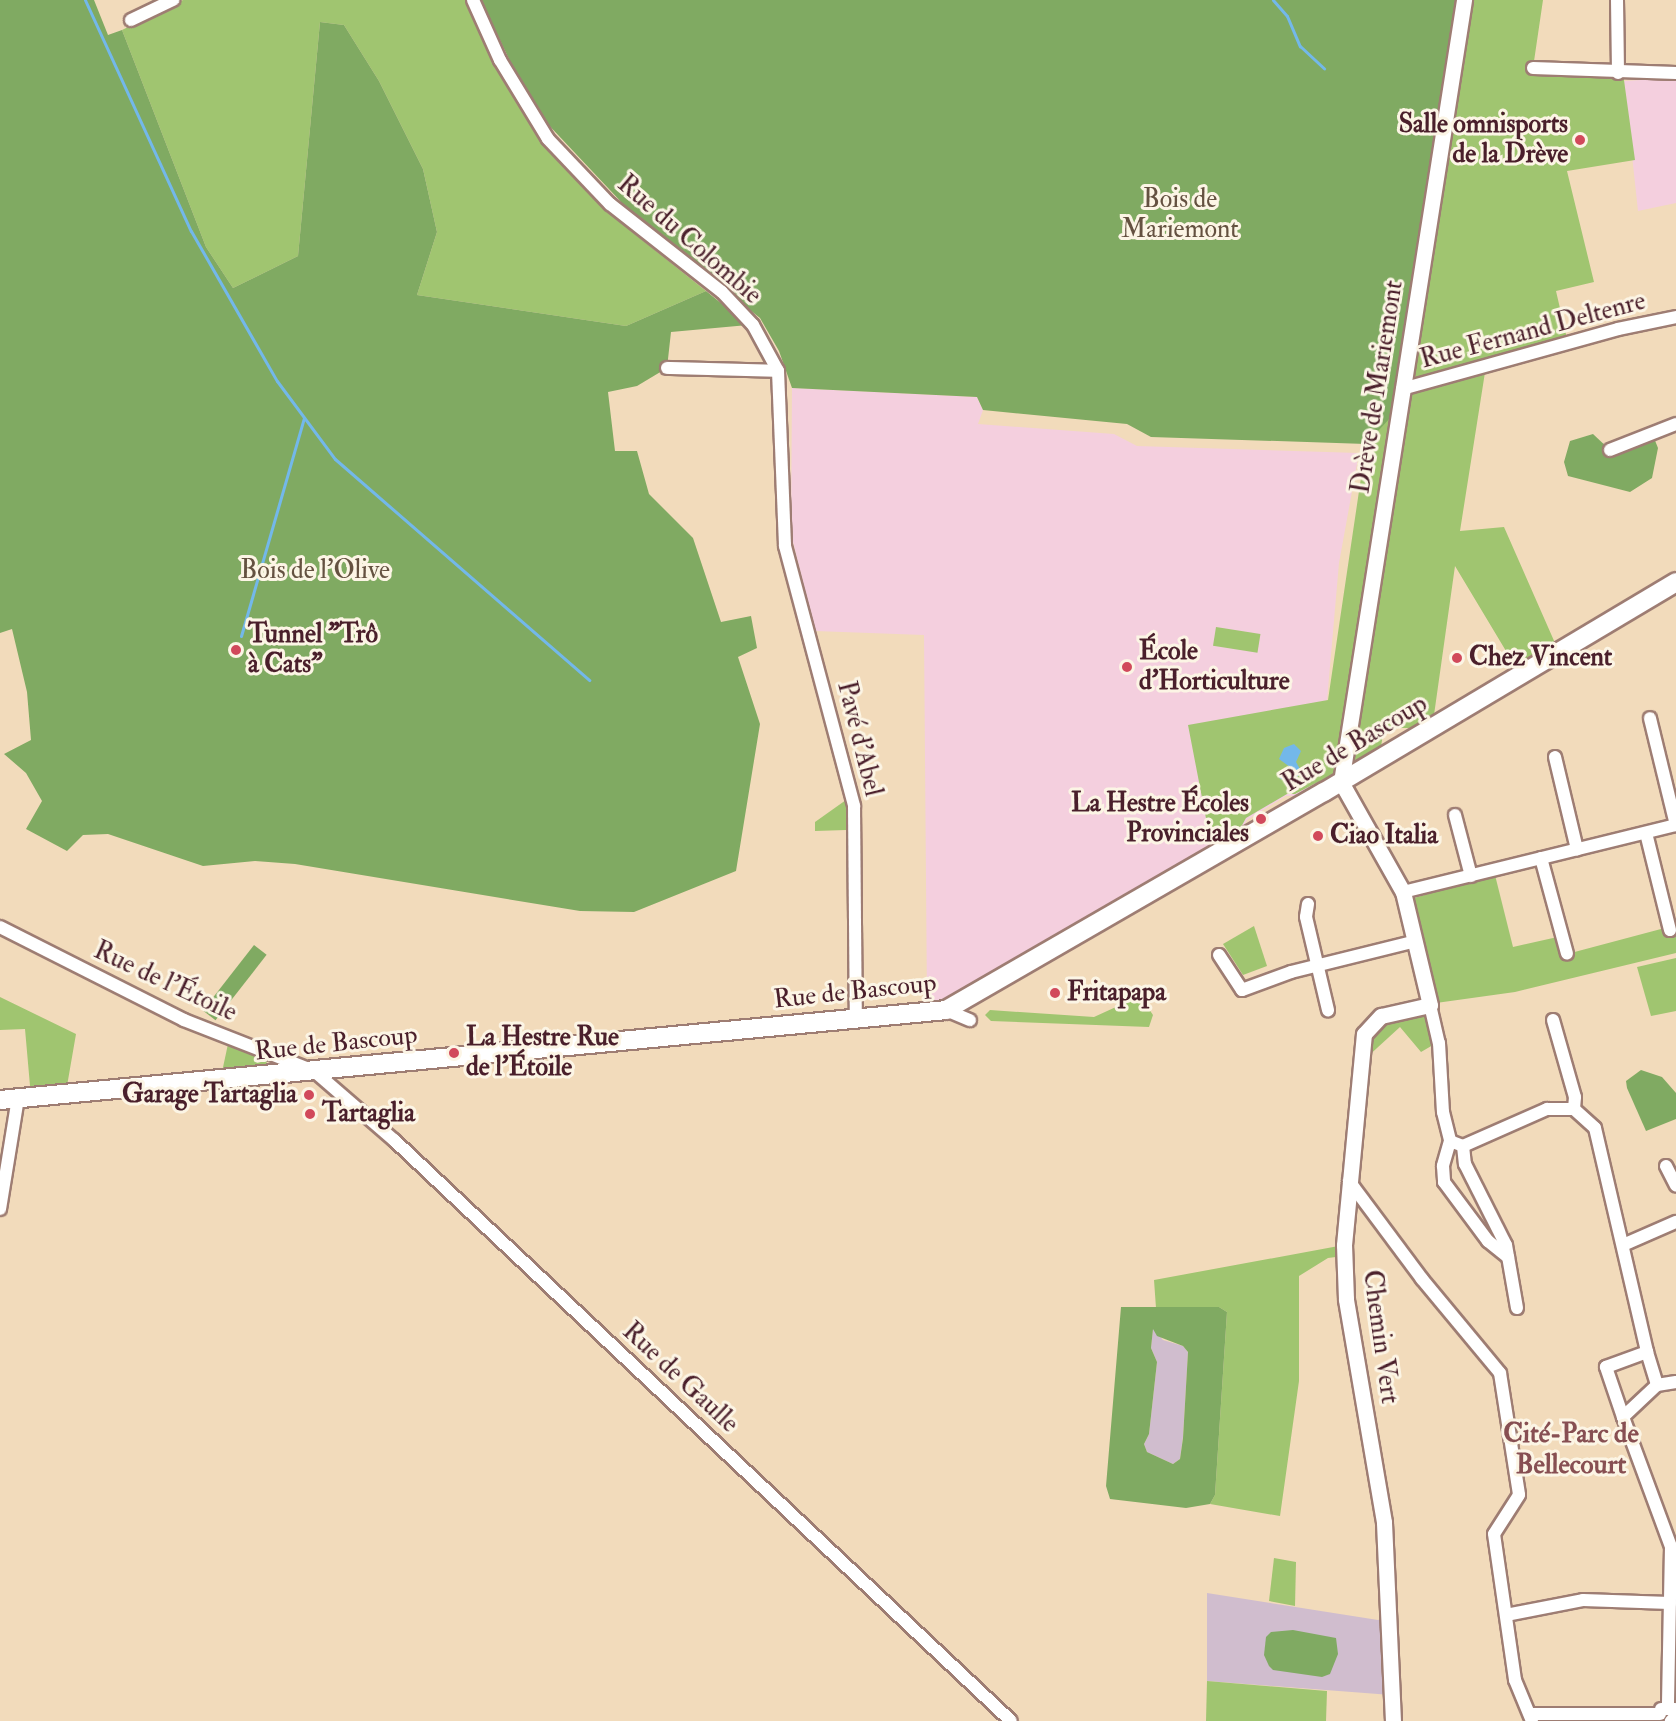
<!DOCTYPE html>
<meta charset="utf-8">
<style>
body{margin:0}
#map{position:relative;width:1676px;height:1721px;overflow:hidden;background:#f2dbbb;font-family:"IM FELL Double Pica",serif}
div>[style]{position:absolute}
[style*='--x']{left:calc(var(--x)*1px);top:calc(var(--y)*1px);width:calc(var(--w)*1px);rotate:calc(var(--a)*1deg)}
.built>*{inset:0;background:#f4cfde}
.industrial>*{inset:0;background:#d0bdce}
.green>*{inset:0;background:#a0c570;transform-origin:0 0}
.forest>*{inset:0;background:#80aa62;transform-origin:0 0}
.water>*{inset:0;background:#73b8ea}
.stream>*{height:3px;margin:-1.5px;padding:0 1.5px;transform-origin:1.5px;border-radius:1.5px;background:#73b8ea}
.roads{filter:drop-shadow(2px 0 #9e7d73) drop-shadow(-2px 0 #9e7d73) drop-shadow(0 2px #9e7d73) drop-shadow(0 -2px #9e7d73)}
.minor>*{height:12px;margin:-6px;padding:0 6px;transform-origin:6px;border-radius:6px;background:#fff}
.tertiary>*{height:15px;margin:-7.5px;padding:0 7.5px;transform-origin:7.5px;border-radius:7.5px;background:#fff}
.secondary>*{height:18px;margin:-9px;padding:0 9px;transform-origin:9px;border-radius:9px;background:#fff}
.dots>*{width:16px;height:16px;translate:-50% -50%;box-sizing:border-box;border:3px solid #fcf5e5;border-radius:50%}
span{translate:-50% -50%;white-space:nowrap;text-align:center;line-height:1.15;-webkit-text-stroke:6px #fcf5e5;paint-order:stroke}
.poi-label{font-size:26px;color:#4a1f2b;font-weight:700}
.right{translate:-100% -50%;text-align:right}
.left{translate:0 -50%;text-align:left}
.park-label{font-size:26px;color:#645140}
.street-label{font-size:26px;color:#4a1f2b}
.neighbourhood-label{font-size:27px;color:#874f52;font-weight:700}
</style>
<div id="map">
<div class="built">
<div style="clip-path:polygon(1676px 78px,1676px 203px,1638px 211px,1624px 81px)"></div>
<div style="clip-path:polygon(792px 388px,977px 397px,983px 410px,978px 424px,1114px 434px,1137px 446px,1359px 453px,1339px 563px,1320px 781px,1295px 796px,1286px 796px,1247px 820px,1241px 831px,946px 1000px,927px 1004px,924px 635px,815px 631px,791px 534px)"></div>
</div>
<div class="industrial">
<div style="clip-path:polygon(1153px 1328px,1163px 1340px,1183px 1346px,1188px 1352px,1183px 1437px,1180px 1459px,1173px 1464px,1147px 1452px,1144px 1444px,1149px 1434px,1157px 1362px,1151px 1348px)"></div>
<div style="clip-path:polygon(1207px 1593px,1378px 1620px,1386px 1617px,1391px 1695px,1207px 1681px)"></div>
</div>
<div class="green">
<div style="clip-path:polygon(183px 0,466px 0,496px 69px,535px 127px,631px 231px,706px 291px,626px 326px,417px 295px,437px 232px,423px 169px,379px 81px,344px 25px,320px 22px,298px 256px,233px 288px,206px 247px,122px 30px)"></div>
<div style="clip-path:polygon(1464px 0,1543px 0,1533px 68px,1623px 73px,1635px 160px,1567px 171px,1594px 282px,1556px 291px,1568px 343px,1486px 366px,1460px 531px,1504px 527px,1555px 643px,1515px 666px,1455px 566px,1434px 715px,1412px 728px,1384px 728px,1379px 759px,1324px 792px,1318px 782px,1295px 794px,1287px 794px,1246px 818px,1240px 829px,1218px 842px,1209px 834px,1188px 725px,1328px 700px,1366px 444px,1402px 389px)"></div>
<div style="left:1216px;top:627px;width:45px;height:19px;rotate:9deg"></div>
<div style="clip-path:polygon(846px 800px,846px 830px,815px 831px,815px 822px)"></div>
<div style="clip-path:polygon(1495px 875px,1513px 947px,1562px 936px,1567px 954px,1676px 925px,1676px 953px,1515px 992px,1436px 1003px,1414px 898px)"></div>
<div style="clip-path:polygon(1254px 926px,1267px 966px,1243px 975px,1223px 944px)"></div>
<div style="clip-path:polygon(1676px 958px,1676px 1011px,1651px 1016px,1637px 967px)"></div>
<div style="clip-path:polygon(1140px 996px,1153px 1015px,1149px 1027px,991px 1021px,985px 1015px,990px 1010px,1094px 1017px)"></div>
<div style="clip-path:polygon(0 997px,76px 1034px,67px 1086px,31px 1097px,25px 1029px,0 1030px)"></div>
<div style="clip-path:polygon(1425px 1013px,1433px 1045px,1421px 1052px,1400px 1027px,1365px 1059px,1368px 1037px,1376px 1025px)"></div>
<div style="clip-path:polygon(228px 1044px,267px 1060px,266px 1067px,222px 1072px)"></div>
<div style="clip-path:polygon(1344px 1245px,1344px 1256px,1328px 1258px,1299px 1276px,1299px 1381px,1280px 1516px,1210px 1504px,1215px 1495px,1227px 1312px,1219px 1307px,1156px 1308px,1154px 1280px)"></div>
<div style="clip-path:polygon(1274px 1558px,1296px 1562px,1295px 1606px,1269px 1601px)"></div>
<div style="clip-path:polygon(1207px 1681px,1327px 1691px,1326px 1721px,1206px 1721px)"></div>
</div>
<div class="forest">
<div style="clip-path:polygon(0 0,94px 0,108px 35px,122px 30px,206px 247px,233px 288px,298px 256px,320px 22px,344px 25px,379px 81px,423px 169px,437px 232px,417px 295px,626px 326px,706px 291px,748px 325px,671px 332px,667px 368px,637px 386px,608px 392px,615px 451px,637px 451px,649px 494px,693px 538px,721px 622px,751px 616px,757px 648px,738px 657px,760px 724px,736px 871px,634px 912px,580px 911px,295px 864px,255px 861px,203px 866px,108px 834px,83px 835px,67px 851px,26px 829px,42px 801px,26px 773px,4px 754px,31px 740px,27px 692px,12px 629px,0 633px)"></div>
<div style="clip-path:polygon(481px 0,1456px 0,1391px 417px,1366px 444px,1151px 437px,1127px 424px,983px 410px,977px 397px,792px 388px,779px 351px,760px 318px,641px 223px,543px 119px,518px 78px)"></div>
<div style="clip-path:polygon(1593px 434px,1610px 450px,1654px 438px,1658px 448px,1652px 478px,1630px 492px,1568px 476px,1564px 462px,1570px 441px)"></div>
<div style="left:254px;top:945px;width:16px;height:83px;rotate:38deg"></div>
<div style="clip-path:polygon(1641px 1070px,1662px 1077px,1676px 1093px,1676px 1119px,1646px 1131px,1627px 1088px,1626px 1081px)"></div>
<div style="clip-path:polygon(evenodd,1121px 1307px,1219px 1307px,1227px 1312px,1215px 1495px,1210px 1504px,1186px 1508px,1110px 1499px,1106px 1486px,1121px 1307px,1153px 1329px,1157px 1336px,1183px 1346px,1188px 1352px,1183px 1438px,1180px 1459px,1173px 1464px,1147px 1452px,1144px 1444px,1149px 1434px,1157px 1362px,1151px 1348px,1153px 1329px)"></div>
<div style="clip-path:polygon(1293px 1630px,1336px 1638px,1338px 1654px,1330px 1674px,1322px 1677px,1273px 1670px,1269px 1666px,1264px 1655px,1266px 1637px,1271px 1632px)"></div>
</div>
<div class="water">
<div style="clip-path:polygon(1294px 744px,1301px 751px,1296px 762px,1300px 769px,1299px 775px,1289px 783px,1279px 778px,1290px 767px,1279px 759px,1284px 748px)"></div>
</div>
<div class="stream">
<div style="--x:85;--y:0;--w:254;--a:65.4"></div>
<div style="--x:191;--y:231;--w:173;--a:60.2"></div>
<div style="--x:277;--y:381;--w:97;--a:53.4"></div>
<div style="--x:335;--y:459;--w:337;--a:41"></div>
<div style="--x:1273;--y:0;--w:21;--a:49"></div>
<div style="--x:1287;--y:16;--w:33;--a:67"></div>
<div style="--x:1300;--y:46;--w:33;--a:43"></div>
<div style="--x:241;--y:636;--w:227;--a:-73.9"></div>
</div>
<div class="roads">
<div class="minor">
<div style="--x:473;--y:0;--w:66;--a:65.8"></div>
<div style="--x:500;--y:60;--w:92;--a:58.7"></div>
<div style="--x:548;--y:139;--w:90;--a:46.4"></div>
<div style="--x:610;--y:204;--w:142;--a:38.2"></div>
<div style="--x:722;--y:292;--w:45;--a:46.8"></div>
<div style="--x:753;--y:325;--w:52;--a:61.5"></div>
<div style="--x:778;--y:371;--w:175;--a:87.7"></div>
<div style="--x:785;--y:546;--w:269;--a:75.1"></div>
<div style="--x:854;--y:806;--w:213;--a:89.5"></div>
<div style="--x:1617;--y:0;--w:73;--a:89.2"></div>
<div style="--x:131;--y:20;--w:47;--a:-25.5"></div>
<div style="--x:1533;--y:68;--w:143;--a:2"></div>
<div style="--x:667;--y:368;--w:111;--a:1.5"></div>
<div style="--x:1402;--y:389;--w:224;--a:-15.5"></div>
<div style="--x:1618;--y:329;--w:59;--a:-11.7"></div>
<div style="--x:1610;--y:450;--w:71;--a:-21.5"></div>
<div style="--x:1555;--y:757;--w:95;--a:76.6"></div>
<div style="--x:1455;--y:815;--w:63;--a:75.3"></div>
<div style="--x:1646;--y:833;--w:100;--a:76.1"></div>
<div style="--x:1541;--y:858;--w:99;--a:74.8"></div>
<div style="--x:1403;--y:892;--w:281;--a:-13.8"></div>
<div style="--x:1676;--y:825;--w:110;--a:-103.7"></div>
<div style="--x:1308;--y:904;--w:13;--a:99"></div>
<div style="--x:1306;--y:917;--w:96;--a:76.7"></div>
<div style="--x:0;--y:927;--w:206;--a:26.8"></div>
<div style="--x:184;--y:1020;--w:140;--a:21.4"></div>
<div style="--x:314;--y:1071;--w:106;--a:40.8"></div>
<div style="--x:394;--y:1140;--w:847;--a:43.28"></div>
<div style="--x:1219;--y:955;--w:42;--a:56.7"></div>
<div style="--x:1242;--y:990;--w:52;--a:-20.2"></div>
<div style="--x:1291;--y:972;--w:129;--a:-13.9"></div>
<div style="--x:1430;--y:1005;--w:39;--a:77"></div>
<div style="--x:1439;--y:1043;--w:69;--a:86.7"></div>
<div style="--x:1443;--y:1112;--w:30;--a:76"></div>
<div style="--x:1450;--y:1141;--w:14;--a:21"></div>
<div style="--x:1463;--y:1146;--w:92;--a:-23.8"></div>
<div style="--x:1547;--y:1109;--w:27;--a:0"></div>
<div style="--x:1574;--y:1109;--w:28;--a:42"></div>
<div style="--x:1595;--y:1128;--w:230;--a:76.9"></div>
<div style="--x:946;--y:1010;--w:26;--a:23"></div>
<div style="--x:1553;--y:1020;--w:80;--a:74.1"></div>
<div style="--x:1575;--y:1097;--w:12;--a:95"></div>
<div style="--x:1450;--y:1141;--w:26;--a:106"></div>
<div style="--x:1443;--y:1166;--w:16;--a:86"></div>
<div style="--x:1444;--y:1182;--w:74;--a:53.3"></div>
<div style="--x:1488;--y:1241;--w:26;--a:39"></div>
<div style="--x:1463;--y:1146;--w:18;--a:84"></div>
<div style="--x:1465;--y:1164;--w:91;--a:63.2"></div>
<div style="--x:1506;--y:1245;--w:64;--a:80.1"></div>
<div style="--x:1666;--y:1166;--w:22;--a:63"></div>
<div style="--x:1349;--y:1181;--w:122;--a:53.3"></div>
<div style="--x:1422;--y:1279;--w:122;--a:50.3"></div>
<div style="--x:1500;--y:1373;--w:123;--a:81.1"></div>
<div style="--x:1519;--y:1495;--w:46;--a:122.7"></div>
<div style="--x:1494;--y:1534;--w:148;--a:81.8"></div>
<div style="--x:1515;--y:1680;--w:44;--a:67.5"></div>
<div style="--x:0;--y:1209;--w:112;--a:-80.8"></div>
<div style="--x:1623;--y:1245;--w:58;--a:-23.5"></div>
<div style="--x:1657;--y:1385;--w:19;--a:-9"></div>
<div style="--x:1623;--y:1417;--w:53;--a:-108.8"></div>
<div style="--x:1606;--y:1367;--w:44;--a:-20.1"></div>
<div style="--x:1647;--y:1352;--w:34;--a:73"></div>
<div style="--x:1657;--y:1385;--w:47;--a:136.7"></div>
<div style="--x:1623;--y:1417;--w:139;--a:69.7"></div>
<div style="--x:1671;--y:1547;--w:159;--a:91.1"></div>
<div style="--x:1506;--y:1615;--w:78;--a:-11"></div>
<div style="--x:1583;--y:1600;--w:87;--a:2"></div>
<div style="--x:1661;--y:1709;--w:13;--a:0"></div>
<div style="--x:1674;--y:1709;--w:8;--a:83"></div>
<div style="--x:1675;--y:1717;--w:6;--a:135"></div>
<div style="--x:1532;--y:1714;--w:128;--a:0"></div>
</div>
<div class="tertiary">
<div style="--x:1393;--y:1721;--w:199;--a:-92.6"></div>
<div style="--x:1384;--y:1522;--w:226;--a:-99.7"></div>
<div style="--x:1346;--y:1299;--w:54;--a:-92.1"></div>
<div style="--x:1344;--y:1245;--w:212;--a:-84.6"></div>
<div style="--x:1364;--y:1034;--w:25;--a:-47"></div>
<div style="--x:1381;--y:1016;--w:50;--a:-12.7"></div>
<div style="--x:1430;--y:1005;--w:116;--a:-103.4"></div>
<div style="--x:1403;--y:892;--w:126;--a:-119.4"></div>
<div style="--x:1341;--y:782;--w:792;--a:-81.06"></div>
</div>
<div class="secondary">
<div style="--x:0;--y:1100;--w:950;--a:-5.43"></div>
<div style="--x:946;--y:1010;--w:436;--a:-30"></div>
<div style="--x:1324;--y:792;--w:410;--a:-30.8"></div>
</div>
</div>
<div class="dots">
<div style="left:1580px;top:140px;background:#d1495b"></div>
<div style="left:236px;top:650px;background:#d1495b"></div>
<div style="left:1457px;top:658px;background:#d1495b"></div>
<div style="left:1127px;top:667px;background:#d1495b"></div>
<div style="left:1261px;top:819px;background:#d1495b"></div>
<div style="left:1318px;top:836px;background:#d1495b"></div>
<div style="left:1055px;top:993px;background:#d1495b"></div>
<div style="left:454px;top:1053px;background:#d1495b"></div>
<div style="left:309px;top:1095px;background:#d1495b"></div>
<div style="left:310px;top:1114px;background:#d1495b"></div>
</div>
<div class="poi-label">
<span class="right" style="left:1568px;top:140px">Salle omnisports<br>de la Drève</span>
<span class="left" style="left:248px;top:650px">Tunnel "Trô<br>à Cats"</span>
<span class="left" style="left:1139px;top:667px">École<br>d'Horticulture</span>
<span class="left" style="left:1469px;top:658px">Chez Vincent</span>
<span class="right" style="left:1249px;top:819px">La Hestre Écoles<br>Provinciales</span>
<span class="left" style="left:1330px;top:836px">Ciao Italia</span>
<span class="left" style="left:1067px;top:993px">Fritapapa</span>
<span class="left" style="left:466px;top:1053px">La Hestre Rue<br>de l'Étoile</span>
<span class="right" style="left:297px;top:1095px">Garage Tartaglia</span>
<span class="left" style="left:322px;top:1114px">Tartaglia</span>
</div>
<div class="park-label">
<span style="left:1180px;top:215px">Bois de<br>Mariemont</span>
<span style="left:315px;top:571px">Bois de l'Olive</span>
</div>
<div class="street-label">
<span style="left:689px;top:240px;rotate:41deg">Rue du Colombie</span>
<span style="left:1533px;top:331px;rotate:-15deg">Rue Fernand Deltenre</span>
<span style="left:1378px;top:387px;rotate:-81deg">Drève de Mariemont</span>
<span style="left:859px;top:739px;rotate:76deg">Pavé d'Abel</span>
<span style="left:1355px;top:744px;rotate:-31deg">Rue de Bascoup</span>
<span style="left:165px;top:982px;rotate:25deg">Rue de l'Étoile</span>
<span style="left:855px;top:992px;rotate:-6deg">Rue de Bascoup</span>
<span style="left:336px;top:1044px;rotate:-6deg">Rue de Bascoup</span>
<span style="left:1380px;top:1337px;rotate:82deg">Chemin Vert</span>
<span style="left:680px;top:1378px;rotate:43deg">Rue de Gaulle</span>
</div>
<div class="neighbourhood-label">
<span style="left:1571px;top:1449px">Cité-Parc de<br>Bellecourt</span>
</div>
</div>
